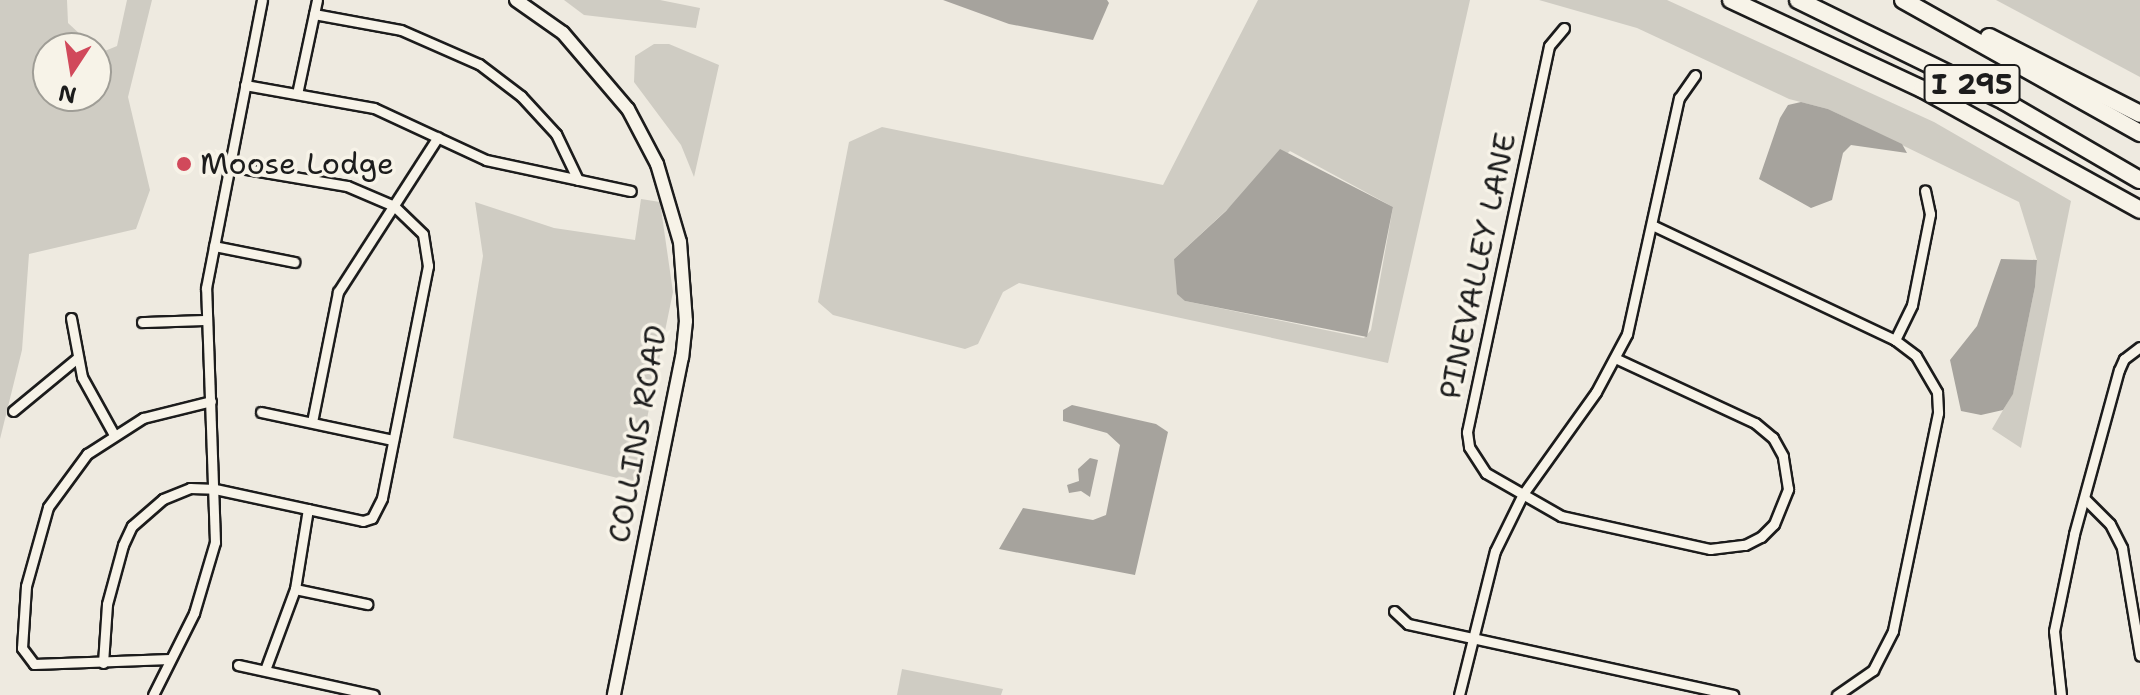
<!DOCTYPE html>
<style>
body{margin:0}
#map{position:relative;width:2140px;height:695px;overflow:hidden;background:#eeeae0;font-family:"Shantell Sans",sans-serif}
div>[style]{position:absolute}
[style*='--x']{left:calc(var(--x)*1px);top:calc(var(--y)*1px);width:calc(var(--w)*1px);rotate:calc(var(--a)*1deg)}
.green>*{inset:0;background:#cfccc3}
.water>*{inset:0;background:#a6a39d}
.roads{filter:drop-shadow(2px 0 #1c1c1c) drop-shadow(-2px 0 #1c1c1c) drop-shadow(0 2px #1c1c1c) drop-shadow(0 -2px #1c1c1c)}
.minor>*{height:9px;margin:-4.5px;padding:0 4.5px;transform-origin:4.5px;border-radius:4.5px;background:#f7f3e8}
.tertiary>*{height:12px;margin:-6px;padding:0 6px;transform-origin:6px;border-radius:6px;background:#f7f3e8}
.motorway>*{height:16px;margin:-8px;padding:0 8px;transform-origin:8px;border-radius:8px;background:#f7f3e8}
.dots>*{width:22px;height:22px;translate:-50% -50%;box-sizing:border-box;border:4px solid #f7f3e8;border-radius:50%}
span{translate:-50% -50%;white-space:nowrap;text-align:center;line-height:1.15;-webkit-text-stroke:7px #f7f3e8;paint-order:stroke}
.shield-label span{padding:2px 6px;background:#f7f3e8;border:2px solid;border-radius:6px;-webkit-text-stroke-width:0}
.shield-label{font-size:28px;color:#1c1c1c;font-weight:700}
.poi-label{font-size:30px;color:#1c1c1c}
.left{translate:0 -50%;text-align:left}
.street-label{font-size:30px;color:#1c1c1c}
.north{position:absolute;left:32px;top:32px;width:80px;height:80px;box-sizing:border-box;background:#f7f3e8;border:2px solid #9f9d96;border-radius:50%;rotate:192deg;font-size:22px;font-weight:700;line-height:32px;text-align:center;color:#1c1c1c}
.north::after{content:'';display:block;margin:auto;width:28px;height:36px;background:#d1495b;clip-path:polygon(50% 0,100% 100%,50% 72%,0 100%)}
</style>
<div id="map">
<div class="green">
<div style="clip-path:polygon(0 0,67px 0,68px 23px,95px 48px,48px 48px,48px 96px,96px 96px,96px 49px,100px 53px,117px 46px,127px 0,152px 0,128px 97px,150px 190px,136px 229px,29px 254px,22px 350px,0 439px)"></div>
<div style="clip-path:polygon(564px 0,660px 0,700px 8px,696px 28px,584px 15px)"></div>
<div style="clip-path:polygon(evenodd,1258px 0,1470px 0,1388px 363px,1019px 283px,1003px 292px,978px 344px,965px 349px,833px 315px,818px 302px,849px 142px,882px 127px,1163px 185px,1258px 0,1290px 151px,1393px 207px,1371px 330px,1364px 338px,1185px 301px,1174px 259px,1290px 151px)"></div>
<div style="clip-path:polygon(1539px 0,1667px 0,1934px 122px,2071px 201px,2021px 448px,1992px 429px,2013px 393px,2035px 287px,2037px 260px,2019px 202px,1828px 109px,1789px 99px,1637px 28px)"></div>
<div style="clip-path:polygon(1996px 0,2140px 0,2140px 77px)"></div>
<div style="clip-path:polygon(654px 44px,669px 44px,719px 65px,694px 177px,681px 145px,634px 82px,635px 56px)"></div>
<div style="clip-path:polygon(641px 199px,660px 202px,673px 292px,634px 482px,453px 438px,483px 256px,475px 202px,554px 228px,635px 240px)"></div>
<div style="clip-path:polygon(902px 669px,1003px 689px,1001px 695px,897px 695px)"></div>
</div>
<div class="water">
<div style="clip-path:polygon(943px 0,1107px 0,1109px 3px,1093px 40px,1009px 24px)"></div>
<div style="clip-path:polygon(1801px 102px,1828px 109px,1902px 144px,1907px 153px,1851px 145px,1843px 153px,1832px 200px,1811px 208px,1759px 179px,1780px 118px,1788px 105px)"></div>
<div style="clip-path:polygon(1280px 149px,1393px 207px,1367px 337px,1185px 301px,1177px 294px,1174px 259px,1226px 211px)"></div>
<div style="clip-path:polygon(2001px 259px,2037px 260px,2035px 287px,2013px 394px,2003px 410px,1981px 415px,1961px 411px,1950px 360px,1977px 326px)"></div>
<div style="clip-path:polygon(1072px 405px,1156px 424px,1168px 432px,1135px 575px,999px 549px,1023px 508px,1093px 520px,1106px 515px,1120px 445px,1107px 433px,1063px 421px,1063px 410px)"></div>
<div style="clip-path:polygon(1090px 458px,1098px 460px,1090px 497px,1081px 491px,1069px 493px,1067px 485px,1079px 481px,1078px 469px)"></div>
</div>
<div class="roads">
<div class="minor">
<div style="--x:314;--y:14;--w:88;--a:10.4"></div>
<div style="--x:401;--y:30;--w:85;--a:23.6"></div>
<div style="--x:479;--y:64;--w:53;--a:37.3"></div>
<div style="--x:521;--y:96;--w:52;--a:47.4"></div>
<div style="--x:556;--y:134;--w:51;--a:64.4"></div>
<div style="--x:1564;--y:28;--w:23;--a:130"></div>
<div style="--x:1549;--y:46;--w:395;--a:102"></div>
<div style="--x:1467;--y:432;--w:15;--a:82"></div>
<div style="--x:1469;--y:447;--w:31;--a:57"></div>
<div style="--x:1486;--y:473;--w:86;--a:29.8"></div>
<div style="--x:1561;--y:516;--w:153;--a:12.5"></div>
<div style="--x:1710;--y:549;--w:35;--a:-7"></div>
<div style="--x:1745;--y:545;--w:18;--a:-27"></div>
<div style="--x:1761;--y:537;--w:18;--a:-45"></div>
<div style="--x:1774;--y:524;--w:38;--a:-68"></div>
<div style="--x:1788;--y:489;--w:33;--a:-99"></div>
<div style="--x:1783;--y:456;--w:21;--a:-119"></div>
<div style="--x:1773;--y:438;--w:23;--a:-140"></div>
<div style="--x:1755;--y:423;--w:152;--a:-155.1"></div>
<div style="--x:245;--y:85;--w:131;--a:10.1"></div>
<div style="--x:374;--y:108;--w:123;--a:24.9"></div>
<div style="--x:486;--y:160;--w:148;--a:12.1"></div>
<div style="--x:297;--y:94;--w:96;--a:-78"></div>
<div style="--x:1652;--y:225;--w:269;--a:25.3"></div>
<div style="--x:1895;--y:340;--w:26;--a:37"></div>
<div style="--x:1916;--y:356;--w:42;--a:59.7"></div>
<div style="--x:1937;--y:392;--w:21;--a:87"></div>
<div style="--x:1938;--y:413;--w:223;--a:101.7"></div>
<div style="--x:1893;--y:631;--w:44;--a:117.1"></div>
<div style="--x:1873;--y:670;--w:44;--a:145.2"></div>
<div style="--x:214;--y:246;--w:82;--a:11.3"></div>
<div style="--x:71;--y:318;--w:60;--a:79.4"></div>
<div style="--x:82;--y:377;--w:64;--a:61"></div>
<div style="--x:142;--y:322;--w:65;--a:-1.8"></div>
<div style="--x:1895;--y:340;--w:39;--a:-64"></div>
<div style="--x:1912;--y:305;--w:93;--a:-78.8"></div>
<div style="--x:1930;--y:214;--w:24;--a:-102"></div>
<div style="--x:13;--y:411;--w:82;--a:-39.5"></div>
<div style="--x:261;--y:412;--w:135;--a:12"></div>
<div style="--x:312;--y:422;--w:133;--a:-78.7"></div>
<div style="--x:338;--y:292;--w:184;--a:-57.2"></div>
<div style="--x:2085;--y:499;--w:35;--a:45"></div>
<div style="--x:2110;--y:524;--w:27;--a:63"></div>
<div style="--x:2122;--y:548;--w:109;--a:80.5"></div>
<div style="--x:295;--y:589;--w:74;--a:11.8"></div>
<div style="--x:1394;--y:611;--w:19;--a:43"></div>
<div style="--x:1408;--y:624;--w:333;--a:12.3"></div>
<div style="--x:170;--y:659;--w:136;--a:177.9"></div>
<div style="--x:34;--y:664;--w:20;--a:-127"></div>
<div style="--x:22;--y:648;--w:62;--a:-86.3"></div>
<div style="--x:26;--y:586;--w:82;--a:-74.4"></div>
<div style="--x:48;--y:507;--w:66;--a:-53.7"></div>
<div style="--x:87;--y:454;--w:67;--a:-32.7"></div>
<div style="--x:143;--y:418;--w:70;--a:-14"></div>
<div style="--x:103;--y:663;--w:59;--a:-86.1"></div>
<div style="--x:107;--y:604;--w:61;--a:-74.8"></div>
<div style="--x:123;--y:545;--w:21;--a:-65"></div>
<div style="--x:132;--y:526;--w:41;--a:-41.1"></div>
<div style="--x:163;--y:499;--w:29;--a:-22"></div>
<div style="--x:190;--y:488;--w:25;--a:2"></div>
<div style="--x:215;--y:489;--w:151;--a:12.2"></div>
<div style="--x:363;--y:521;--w:9;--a:-18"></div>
<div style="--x:372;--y:518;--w:22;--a:-63"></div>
<div style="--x:382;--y:498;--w:237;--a:-78.8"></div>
<div style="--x:428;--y:266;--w:32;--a:-99"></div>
<div style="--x:423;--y:234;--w:40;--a:-136"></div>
<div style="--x:394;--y:206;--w:51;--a:-156.9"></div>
<div style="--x:347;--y:186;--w:120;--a:-170.4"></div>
<div style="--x:238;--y:665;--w:139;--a:12.4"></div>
<div style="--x:265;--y:670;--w:86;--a:-69.7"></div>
<div style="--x:295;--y:589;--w:81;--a:-80.8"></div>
<div style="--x:153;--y:695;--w:92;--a:-63.4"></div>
<div style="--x:194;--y:613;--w:74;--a:-73.5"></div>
<div style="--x:215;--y:542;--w:254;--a:-92"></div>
<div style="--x:206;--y:288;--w:293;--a:-79"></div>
<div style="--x:1459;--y:695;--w:148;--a:-76"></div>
<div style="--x:1495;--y:551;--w:64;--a:-63.8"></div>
<div style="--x:1523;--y:494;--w:125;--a:-54.4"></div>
<div style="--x:1596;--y:392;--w:66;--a:-61.9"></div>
<div style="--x:1627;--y:334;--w:242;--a:-77.6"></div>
<div style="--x:1679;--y:98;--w:28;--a:-55"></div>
<div style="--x:2061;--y:695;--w:64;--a:-96.2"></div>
<div style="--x:2054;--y:631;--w:99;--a:-78.3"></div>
<div style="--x:2074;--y:534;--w:170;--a:-74.7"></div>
<div style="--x:2119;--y:370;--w:12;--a:-66"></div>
<div style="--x:2124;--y:359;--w:20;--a:-37"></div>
</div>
<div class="tertiary">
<div style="--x:516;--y:0;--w:57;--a:35.1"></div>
<div style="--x:563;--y:33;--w:100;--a:49.5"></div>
<div style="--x:628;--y:109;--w:62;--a:62.2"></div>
<div style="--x:657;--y:164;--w:81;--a:73.6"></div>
<div style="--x:680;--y:242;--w:79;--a:85.7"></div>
<div style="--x:686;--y:321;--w:36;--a:96"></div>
<div style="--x:682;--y:357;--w:345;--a:101.4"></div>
</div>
<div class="motorway">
<div style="--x:1731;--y:0;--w:211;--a:25"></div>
<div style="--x:1922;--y:89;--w:249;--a:29"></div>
<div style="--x:1798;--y:0;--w:229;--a:26.1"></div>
<div style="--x:2004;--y:101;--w:157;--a:30.2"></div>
<div style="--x:1903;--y:0;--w:272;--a:29.3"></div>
<div style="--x:1989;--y:37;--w:169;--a:27"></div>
</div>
</div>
<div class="dots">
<div style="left:184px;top:164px;background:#d1495b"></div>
</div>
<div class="shield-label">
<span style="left:1972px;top:84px">I 295</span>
</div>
<div class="poi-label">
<span class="left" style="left:200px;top:164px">Moose Lodge</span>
</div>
<div class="street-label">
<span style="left:1478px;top:266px;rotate:-78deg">PINEVALLEY LANE</span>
<span style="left:638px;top:434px;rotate:-80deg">COLLINS ROAD</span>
</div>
<div class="north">N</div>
</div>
